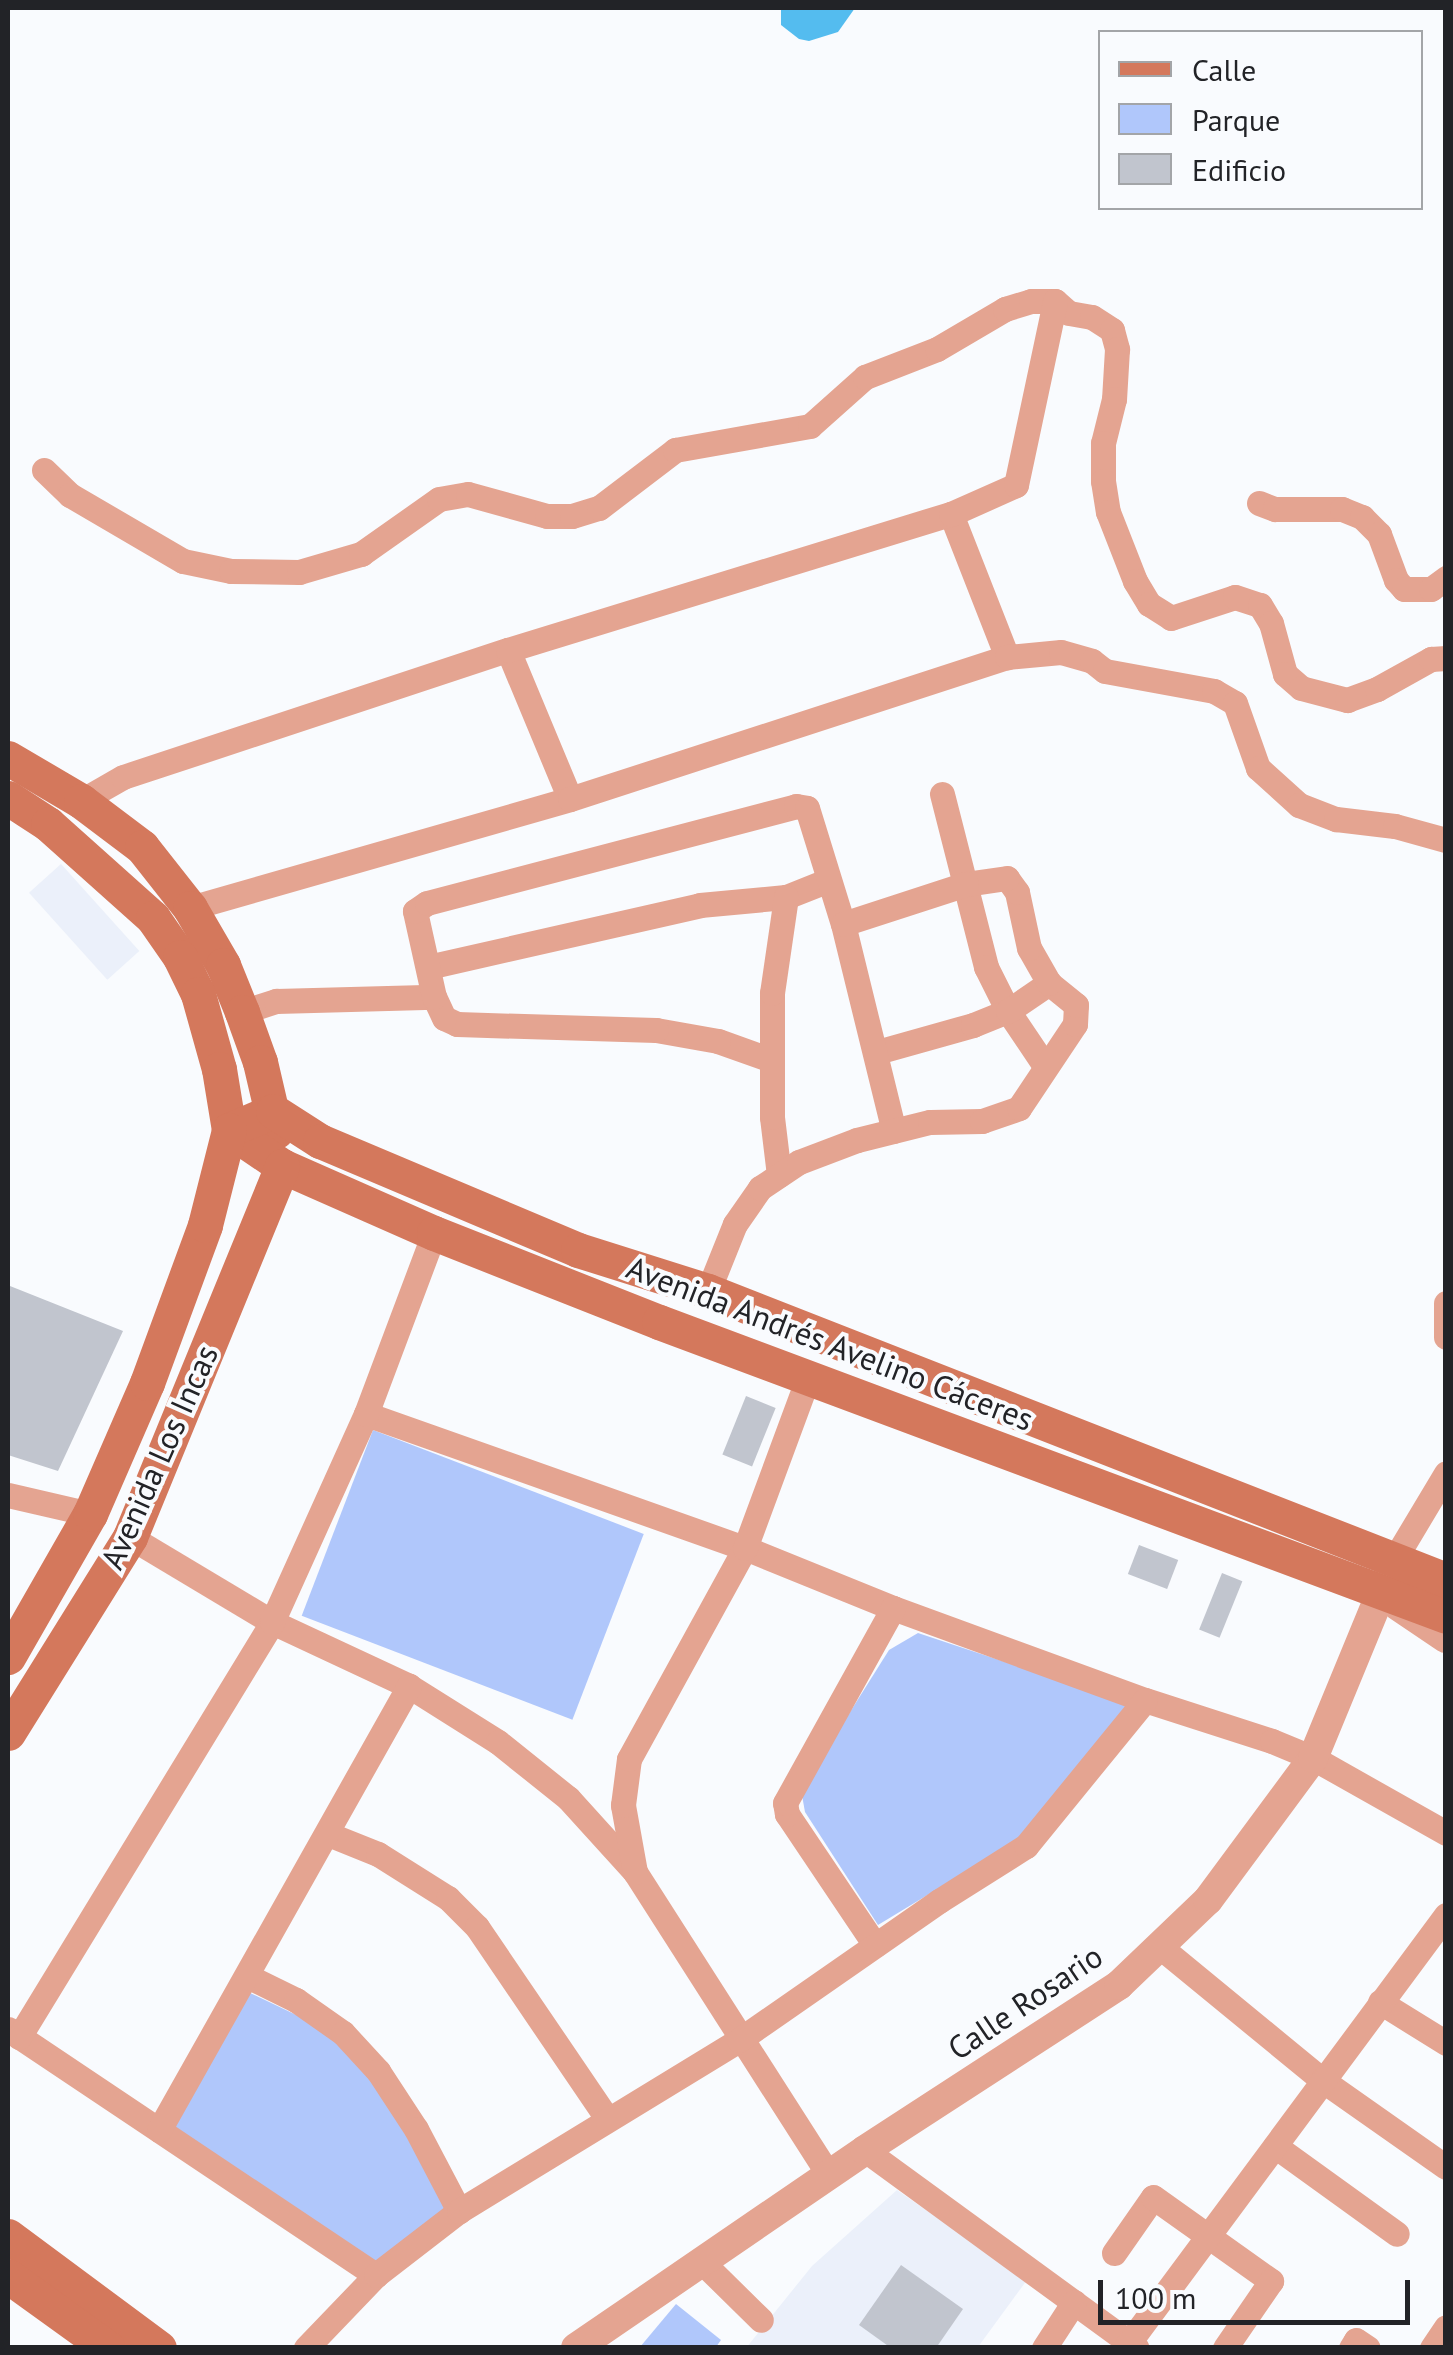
<!DOCTYPE html>
<meta charset="utf-8">
<style>
body{margin:0}
#map{position:relative;width:1453px;height:2355px;overflow:hidden;background:#f9fbfe;font-family:"PT Sans",sans-serif}
div>[style]{position:absolute}
[style*='--x']{left:calc(var(--x)*1px);top:calc(var(--y)*1px);width:calc(var(--w)*1px);rotate:calc(var(--a)*1deg)}
.built>*{inset:0;background:#ebf0fa;transform-origin:0 0}
.green>*{inset:0;background:#b0c7fb;transform-origin:0 0}
.water>*{inset:0;background:#54bcef}
.building>*{inset:0;background:#c1c5ce;transform-origin:0 0}
.minor>*{height:25px;margin:-12.5px;padding:0 12.5px;transform-origin:12.5px;border-radius:12.5px;background:#e4a491}
.tertiary>*{height:30px;margin:-15px;padding:0 15px;transform-origin:15px;border-radius:15px;background:#e4a491}
.secondary>*{height:35px;margin:-17.5px;padding:0 17.5px;transform-origin:17.5px;border-radius:17.5px;background:#d4785c}
span{translate:-50% -50%;white-space:nowrap;text-align:center;line-height:1.15;-webkit-text-stroke:8px #f9fbfe;paint-order:stroke}
.street-label{font-size:32px;color:#222327}
.frame{position:absolute;inset:0;border:10px solid #222327;pointer-events:none}
.legend{position:absolute;left:1098px;top:30px;width:325px;height:180px;box-sizing:border-box;background:#f9fbfe;border:2px solid #a3a5a8;margin:0;padding:12px 18px;list-style:none;font-size:30px;color:#222327}
.legend li{display:flex;align-items:center;gap:20px;height:50px}
.legend b{width:50px;border:2px solid #a3a5a8}
.scale{position:absolute;left:1098px;top:2280px;width:312px;height:45px;box-sizing:border-box;border:5px solid #222327;border-top:0;padding-left:12px;font-size:30px;line-height:35px;white-space:nowrap;color:#222327;-webkit-text-stroke:8px #f9fbfe;paint-order:stroke}
</style>
<div id="map">
<div class="built">
<div style="left:61px;top:864px;width:117px;height:43px;rotate:48deg"></div>
<div style="clip-path:polygon(897px 2190px,1027px 2280px,978px 2347px,746px 2348px,812px 2266px)"></div>
</div>
<div class="green">
<div style="left:373px;top:1430px;width:290px;height:199px;rotate:21deg"></div>
<div style="clip-path:polygon(918px 1633px,1134px 1705px,1020px 1839px,878px 1925px,805px 1812px,801px 1790px,889px 1650px)"></div>
<div style="clip-path:polygon(248px 1992px,311px 2022px,343px 2046px,377px 2086px,450px 2211px,372px 2268px,168px 2128px)"></div>
<div style="clip-path:polygon(676px 2304px,721px 2340px,716px 2347px,640px 2347px)"></div>
</div>
<div class="water">
<div style="clip-path:polygon(781px 8px,855px 8px,838px 32px,809px 41px,799px 39px,781px 25px)"></div>
</div>
<div class="building">
<div style="clip-path:polygon(10px 1286px,123px 1331px,58px 1471px,8px 1455px)"></div>
<div style="left:746px;top:1396px;width:32px;height:63px;rotate:22deg"></div>
<div style="left:1139px;top:1545px;width:42px;height:31px;rotate:21deg"></div>
<div style="left:1222px;top:1573px;width:22px;height:61px;rotate:22deg"></div>
<div style="clip-path:polygon(901px 2265px,963px 2309px,936px 2348px,891px 2348px,859px 2325px)"></div>
</div>
<div class="minor">
<div style="--x:44;--y:470;--w:36;--a:44"></div>
<div style="--x:70;--y:495;--w:131;--a:30.3"></div>
<div style="--x:183;--y:561;--w:49;--a:11.8"></div>
<div style="--x:231;--y:571;--w:68;--a:0.8"></div>
<div style="--x:299;--y:572;--w:65;--a:-16.2"></div>
<div style="--x:361;--y:554;--w:95;--a:-35.2"></div>
<div style="--x:439;--y:499;--w:29;--a:-10"></div>
<div style="--x:468;--y:494;--w:82;--a:15.6"></div>
<div style="--x:547;--y:516;--w:25;--a:0"></div>
<div style="--x:572;--y:516;--w:28;--a:-17"></div>
<div style="--x:599;--y:508;--w:96;--a:-37.3"></div>
<div style="--x:675;--y:450;--w:137;--a:-10.1"></div>
<div style="--x:810;--y:426;--w:74;--a:-41.7"></div>
<div style="--x:865;--y:377;--w:77;--a:-21.3"></div>
<div style="--x:937;--y:349;--w:79;--a:-30.5"></div>
<div style="--x:1005;--y:309;--w:27;--a:-17"></div>
<div style="--x:1031;--y:301;--w:24;--a:0"></div>
<div style="--x:1055;--y:301;--w:18;--a:41"></div>
<div style="--x:1069;--y:313;--w:23;--a:10"></div>
<div style="--x:1092;--y:317;--w:24;--a:33"></div>
<div style="--x:1112;--y:330;--w:20;--a:75"></div>
<div style="--x:1117;--y:349;--w:50;--a:93.4"></div>
<div style="--x:1114;--y:399;--w:45;--a:104"></div>
<div style="--x:1103;--y:443;--w:38;--a:90"></div>
<div style="--x:1103;--y:481;--w:31;--a:81"></div>
<div style="--x:1108;--y:512;--w:74;--a:68.6"></div>
<div style="--x:1135;--y:581;--w:27;--a:59"></div>
<div style="--x:1149;--y:604;--w:26;--a:32"></div>
<div style="--x:1171;--y:618;--w:67;--a:-18.2"></div>
<div style="--x:1235;--y:597;--w:26;--a:18"></div>
<div style="--x:1260;--y:605;--w:21;--a:59"></div>
<div style="--x:1271;--y:623;--w:53;--a:74.6"></div>
<div style="--x:1285;--y:674;--w:21;--a:41"></div>
<div style="--x:1301;--y:688;--w:48;--a:14.6"></div>
<div style="--x:1347;--y:700;--w:32;--a:-20"></div>
<div style="--x:1377;--y:689;--w:62;--a:-29.1"></div>
<div style="--x:1431;--y:659;--w:15;--a:-4"></div>
<div style="--x:1259;--y:503;--w:17;--a:21"></div>
<div style="--x:1275;--y:509;--w:67;--a:0"></div>
<div style="--x:1342;--y:509;--w:22;--a:22"></div>
<div style="--x:1362;--y:517;--w:24;--a:45"></div>
<div style="--x:1379;--y:534;--w:49;--a:69.7"></div>
<div style="--x:1396;--y:580;--w:12;--a:48"></div>
<div style="--x:1404;--y:589;--w:27;--a:0"></div>
<div style="--x:1431;--y:589;--w:19;--a:-36"></div>
<div style="--x:951;--y:514;--w:154;--a:68.6"></div>
<div style="--x:508;--y:650;--w:161;--a:67.4"></div>
<div style="--x:942;--y:794;--w:179;--a:75.7"></div>
<div style="--x:986;--y:967;--w:49;--a:63.4"></div>
<div style="--x:1008;--y:1011;--w:66;--a:56.1"></div>
<div style="--x:81;--y:801;--w:48;--a:-29.7"></div>
<div style="--x:123;--y:777;--w:405;--a:-18.3"></div>
<div style="--x:508;--y:650;--w:463;--a:-17.1"></div>
<div style="--x:951;--y:514;--w:71;--a:-24"></div>
<div style="--x:1016;--y:485;--w:188;--a:-78"></div>
<div style="--x:190;--y:908;--w:395;--a:-16"></div>
<div style="--x:570;--y:799;--w:459;--a:-18"></div>
<div style="--x:1007;--y:657;--w:54;--a:-5.3"></div>
<div style="--x:1061;--y:652;--w:32;--a:16"></div>
<div style="--x:1092;--y:661;--w:16;--a:38"></div>
<div style="--x:1105;--y:671;--w:111;--a:10.4"></div>
<div style="--x:1214;--y:691;--w:24;--a:30"></div>
<div style="--x:1235;--y:703;--w:69;--a:70.5"></div>
<div style="--x:1258;--y:768;--w:55;--a:42.1"></div>
<div style="--x:1299;--y:805;--w:40;--a:21"></div>
<div style="--x:1336;--y:819;--w:59;--a:6.8"></div>
<div style="--x:1395;--y:826;--w:53;--a:15.4"></div>
<div style="--x:428;--y:967;--w:279;--a:-12.8"></div>
<div style="--x:700;--y:905;--w:86;--a:-5.3"></div>
<div style="--x:786;--y:897;--w:43;--a:-21.8"></div>
<div style="--x:242;--y:1012;--w:36;--a:-18"></div>
<div style="--x:276;--y:1001;--w:158;--a:-1.5"></div>
<div style="--x:877;--y:1052;--w:100;--a:-15.7"></div>
<div style="--x:973;--y:1025;--w:38;--a:-22"></div>
<div style="--x:1008;--y:1011;--w:50;--a:-34.3"></div>
<div style="--x:771;--y:1060;--w:56;--a:-160.3"></div>
<div style="--x:718;--y:1041;--w:63;--a:-169.9"></div>
<div style="--x:656;--y:1030;--w:199;--a:-178.3"></div>
<div style="--x:457;--y:1024;--w:14;--a:-155"></div>
<div style="--x:444;--y:1018;--w:23;--a:-115"></div>
<div style="--x:434;--y:997;--w:88;--a:-102.5"></div>
<div style="--x:415;--y:911;--w:14;--a:-34"></div>
<div style="--x:427;--y:903;--w:382;--a:-14.7"></div>
<div style="--x:796;--y:806;--w:11;--a:10"></div>
<div style="--x:807;--y:808;--w:121;--a:72.8"></div>
<div style="--x:843;--y:924;--w:213;--a:76.2"></div>
<div style="--x:779;--y:1175;--w:58;--a:-96.9"></div>
<div style="--x:772;--y:1117;--w:124;--a:-90"></div>
<div style="--x:772;--y:993;--w:97;--a:-81.7"></div>
<div style="--x:708;--y:1291;--w:72;--a:-68.1"></div>
<div style="--x:735;--y:1224;--w:44;--a:-55.2"></div>
<div style="--x:760;--y:1188;--w:47;--a:-33.7"></div>
<div style="--x:799;--y:1162;--w:62;--a:-20.8"></div>
<div style="--x:857;--y:1140;--w:75;--a:-13.9"></div>
<div style="--x:930;--y:1122;--w:52;--a:-1.1"></div>
<div style="--x:982;--y:1121;--w:39;--a:-19"></div>
<div style="--x:1019;--y:1108;--w:101;--a:-56.3"></div>
<div style="--x:1075;--y:1024;--w:19;--a:-87"></div>
<div style="--x:1076;--y:1005;--w:35;--a:-141"></div>
<div style="--x:1049;--y:983;--w:40;--a:-119.7"></div>
<div style="--x:1029;--y:948;--w:57;--a:-102.1"></div>
<div style="--x:1017;--y:892;--w:17;--a:-126"></div>
<div style="--x:1007;--y:878;--w:41;--a:171.7"></div>
<div style="--x:966;--y:884;--w:129;--a:162"></div>
<div style="--x:1446;--y:1303;--w:34;--a:90"></div>
<div style="--x:366;--y:1414;--w:402;--a:19.5"></div>
<div style="--x:745;--y:1548;--w:160;--a:22.1"></div>
<div style="--x:893;--y:1608;--w:268;--a:20.1"></div>
<div style="--x:1145;--y:1700;--w:133;--a:17.9"></div>
<div style="--x:1272;--y:1741;--w:44;--a:22.5"></div>
<div style="--x:1313;--y:1758;--w:153;--a:29.4"></div>
<div style="--x:8;--y:1495;--w:84;--a:13"></div>
<div style="--x:130;--y:1537;--w:165;--a:30.9"></div>
<div style="--x:272;--y:1622;--w:151;--a:25"></div>
<div style="--x:409;--y:1686;--w:105;--a:32.2"></div>
<div style="--x:498;--y:1742;--w:90;--a:38.7"></div>
<div style="--x:568;--y:1798;--w:100;--a:47.8"></div>
<div style="--x:635;--y:1872;--w:358;--a:57.4"></div>
<div style="--x:1394;--y:1560;--w:101;--a:-59.1"></div>
<div style="--x:328;--y:1834;--w:54;--a:21.8"></div>
<div style="--x:378;--y:1854;--w:83;--a:32.2"></div>
<div style="--x:448;--y:1898;--w:41;--a:45"></div>
<div style="--x:477;--y:1927;--w:230;--a:55.8"></div>
<div style="--x:635;--y:1872;--w:68;--a:-100.2"></div>
<div style="--x:623;--y:1805;--w:46;--a:-82.6"></div>
<div style="--x:629;--y:1759;--w:241;--a:-61.2"></div>
<div style="--x:745;--y:1548;--w:181;--a:-69.7"></div>
<div style="--x:875;--y:1945;--w:158;--a:-123.9"></div>
<div style="--x:787;--y:1814;--w:11;--a:-100"></div>
<div style="--x:785;--y:1803;--w:223;--a:-61"></div>
<div style="--x:1159;--y:1946;--w:211;--a:39.4"></div>
<div style="--x:1322;--y:2080;--w:151;--a:35.1"></div>
<div style="--x:247;--y:1976;--w:55;--a:26.1"></div>
<div style="--x:296;--y:2000;--w:57;--a:35.1"></div>
<div style="--x:343;--y:2033;--w:52;--a:47.4"></div>
<div style="--x:378;--y:2071;--w:69;--a:56.8"></div>
<div style="--x:416;--y:2129;--w:93;--a:62.3"></div>
<div style="--x:1380;--y:2002;--w:78;--a:31.8"></div>
<div style="--x:8;--y:2029;--w:443;--a:33.8"></div>
<div style="--x:19;--y:2037;--w:486;--a:-58.6"></div>
<div style="--x:272;--y:1622;--w:228;--a:-65.7"></div>
<div style="--x:366;--y:1414;--w:193;--a:-69.4"></div>
<div style="--x:159;--y:2130;--w:510;--a:-60.62"></div>
<div style="--x:1275;--y:2146;--w:150;--a:35.8"></div>
<div style="--x:865;--y:2150;--w:336;--a:36.1"></div>
<div style="--x:1114;--y:2253;--w:68;--a:-55.1"></div>
<div style="--x:1153;--y:2197;--w:145;--a:35.4"></div>
<div style="--x:1271;--y:2281;--w:81;--a:124.5"></div>
<div style="--x:703;--y:2263;--w:81;--a:44.5"></div>
<div style="--x:306;--y:2348;--w:101;--a:-46.2"></div>
<div style="--x:376;--y:2275;--w:105;--a:-37.6"></div>
<div style="--x:459;--y:2211;--w:328;--a:-31.4"></div>
<div style="--x:739;--y:2040;--w:244;--a:-34.8"></div>
<div style="--x:939;--y:1901;--w:103;--a:-32.3"></div>
<div style="--x:1026;--y:1846;--w:188;--a:-50.8"></div>
<div style="--x:1044;--y:2348;--w:55;--a:-56.9"></div>
<div style="--x:1125;--y:2348;--w:539;--a:-53.45"></div>
<div style="--x:1351;--y:2348;--w:9;--a:-58"></div>
<div style="--x:1356;--y:2340;--w:14;--a:34"></div>
<div style="--x:1432;--y:2348;--w:25;--a:-56"></div>
</div>
<div class="tertiary">
<div style="--x:1397;--y:1605;--w:59;--a:34"></div>
<div style="--x:576;--y:2348;--w:350;--a:-34.4"></div>
<div style="--x:865;--y:2150;--w:303;--a:-33"></div>
<div style="--x:1119;--y:1985;--w:123;--a:-43.7"></div>
<div style="--x:1208;--y:1900;--w:177;--a:-53.5"></div>
<div style="--x:1313;--y:1758;--w:199;--a:-67.6"></div>
</div>
<div class="secondary">
<div style="--x:8;--y:758;--w:85;--a:30.5"></div>
<div style="--x:81;--y:801;--w:76;--a:37"></div>
<div style="--x:142;--y:847;--w:78;--a:51.8"></div>
<div style="--x:190;--y:908;--w:66;--a:59.9"></div>
<div style="--x:223;--y:965;--w:51;--a:68"></div>
<div style="--x:242;--y:1012;--w:53;--a:70.2"></div>
<div style="--x:260;--y:1062;--w:71;--a:76.9"></div>
<div style="--x:8;--y:798;--w:48;--a:33"></div>
<div style="--x:48;--y:824;--w:141;--a:41.8"></div>
<div style="--x:153;--y:918;--w:47;--a:55.3"></div>
<div style="--x:180;--y:957;--w:41;--a:64.1"></div>
<div style="--x:198;--y:994;--w:78;--a:74.4"></div>
<div style="--x:219;--y:1069;--w:62;--a:80.7"></div>
<div style="--x:229;--y:1130;--w:64;--a:34.2"></div>
<div style="--x:282;--y:1166;--w:166;--a:23.8"></div>
<div style="--x:434;--y:1233;--w:242;--a:21.6"></div>
<div style="--x:659;--y:1322;--w:840;--a:20.48"></div>
<div style="--x:229;--y:1130;--w:48;--a:-23.4"></div>
<div style="--x:273;--y:1111;--w:56;--a:32.6"></div>
<div style="--x:320;--y:1141;--w:280;--a:22.9"></div>
<div style="--x:578;--y:1250;--w:136;--a:17.5"></div>
<div style="--x:708;--y:1291;--w:793;--a:21.39"></div>
<div style="--x:8;--y:1657;--w:165;--a:-60.2"></div>
<div style="--x:90;--y:1514;--w:143;--a:-66.5"></div>
<div style="--x:147;--y:1383;--w:168;--a:-69.8"></div>
<div style="--x:205;--y:1225;--w:98;--a:-75.8"></div>
<div style="--x:8;--y:1733;--w:231;--a:-58.1"></div>
<div style="--x:130;--y:1537;--w:401;--a:-67.7"></div>
<div style="--x:8;--y:2236;--w:188;--a:36.6"></div>
<div style="--x:8;--y:2276;--w:123;--a:35.8"></div>
</div>
<div class="street-label">
<span style="left:830px;top:1343px;rotate:21deg">Avenida Andrés Avelino Cáceres</span>
<span style="left:159px;top:1457px;rotate:-66deg">Avenida Los Incas</span>
<span style="left:1025px;top:2002px;rotate:-34deg">Calle Rosario</span>
</div>
<div class="frame"></div>
<ul class="legend">
<li><b style="height:12px;background:#d4785c"></b>Calle</li>
<li><b style="height:28px;background:#b0c7fb"></b>Parque</li>
<li><b style="height:28px;background:#c1c5ce"></b>Edificio</li>
</ul>
<div class="scale">100 m</div>
</div>
